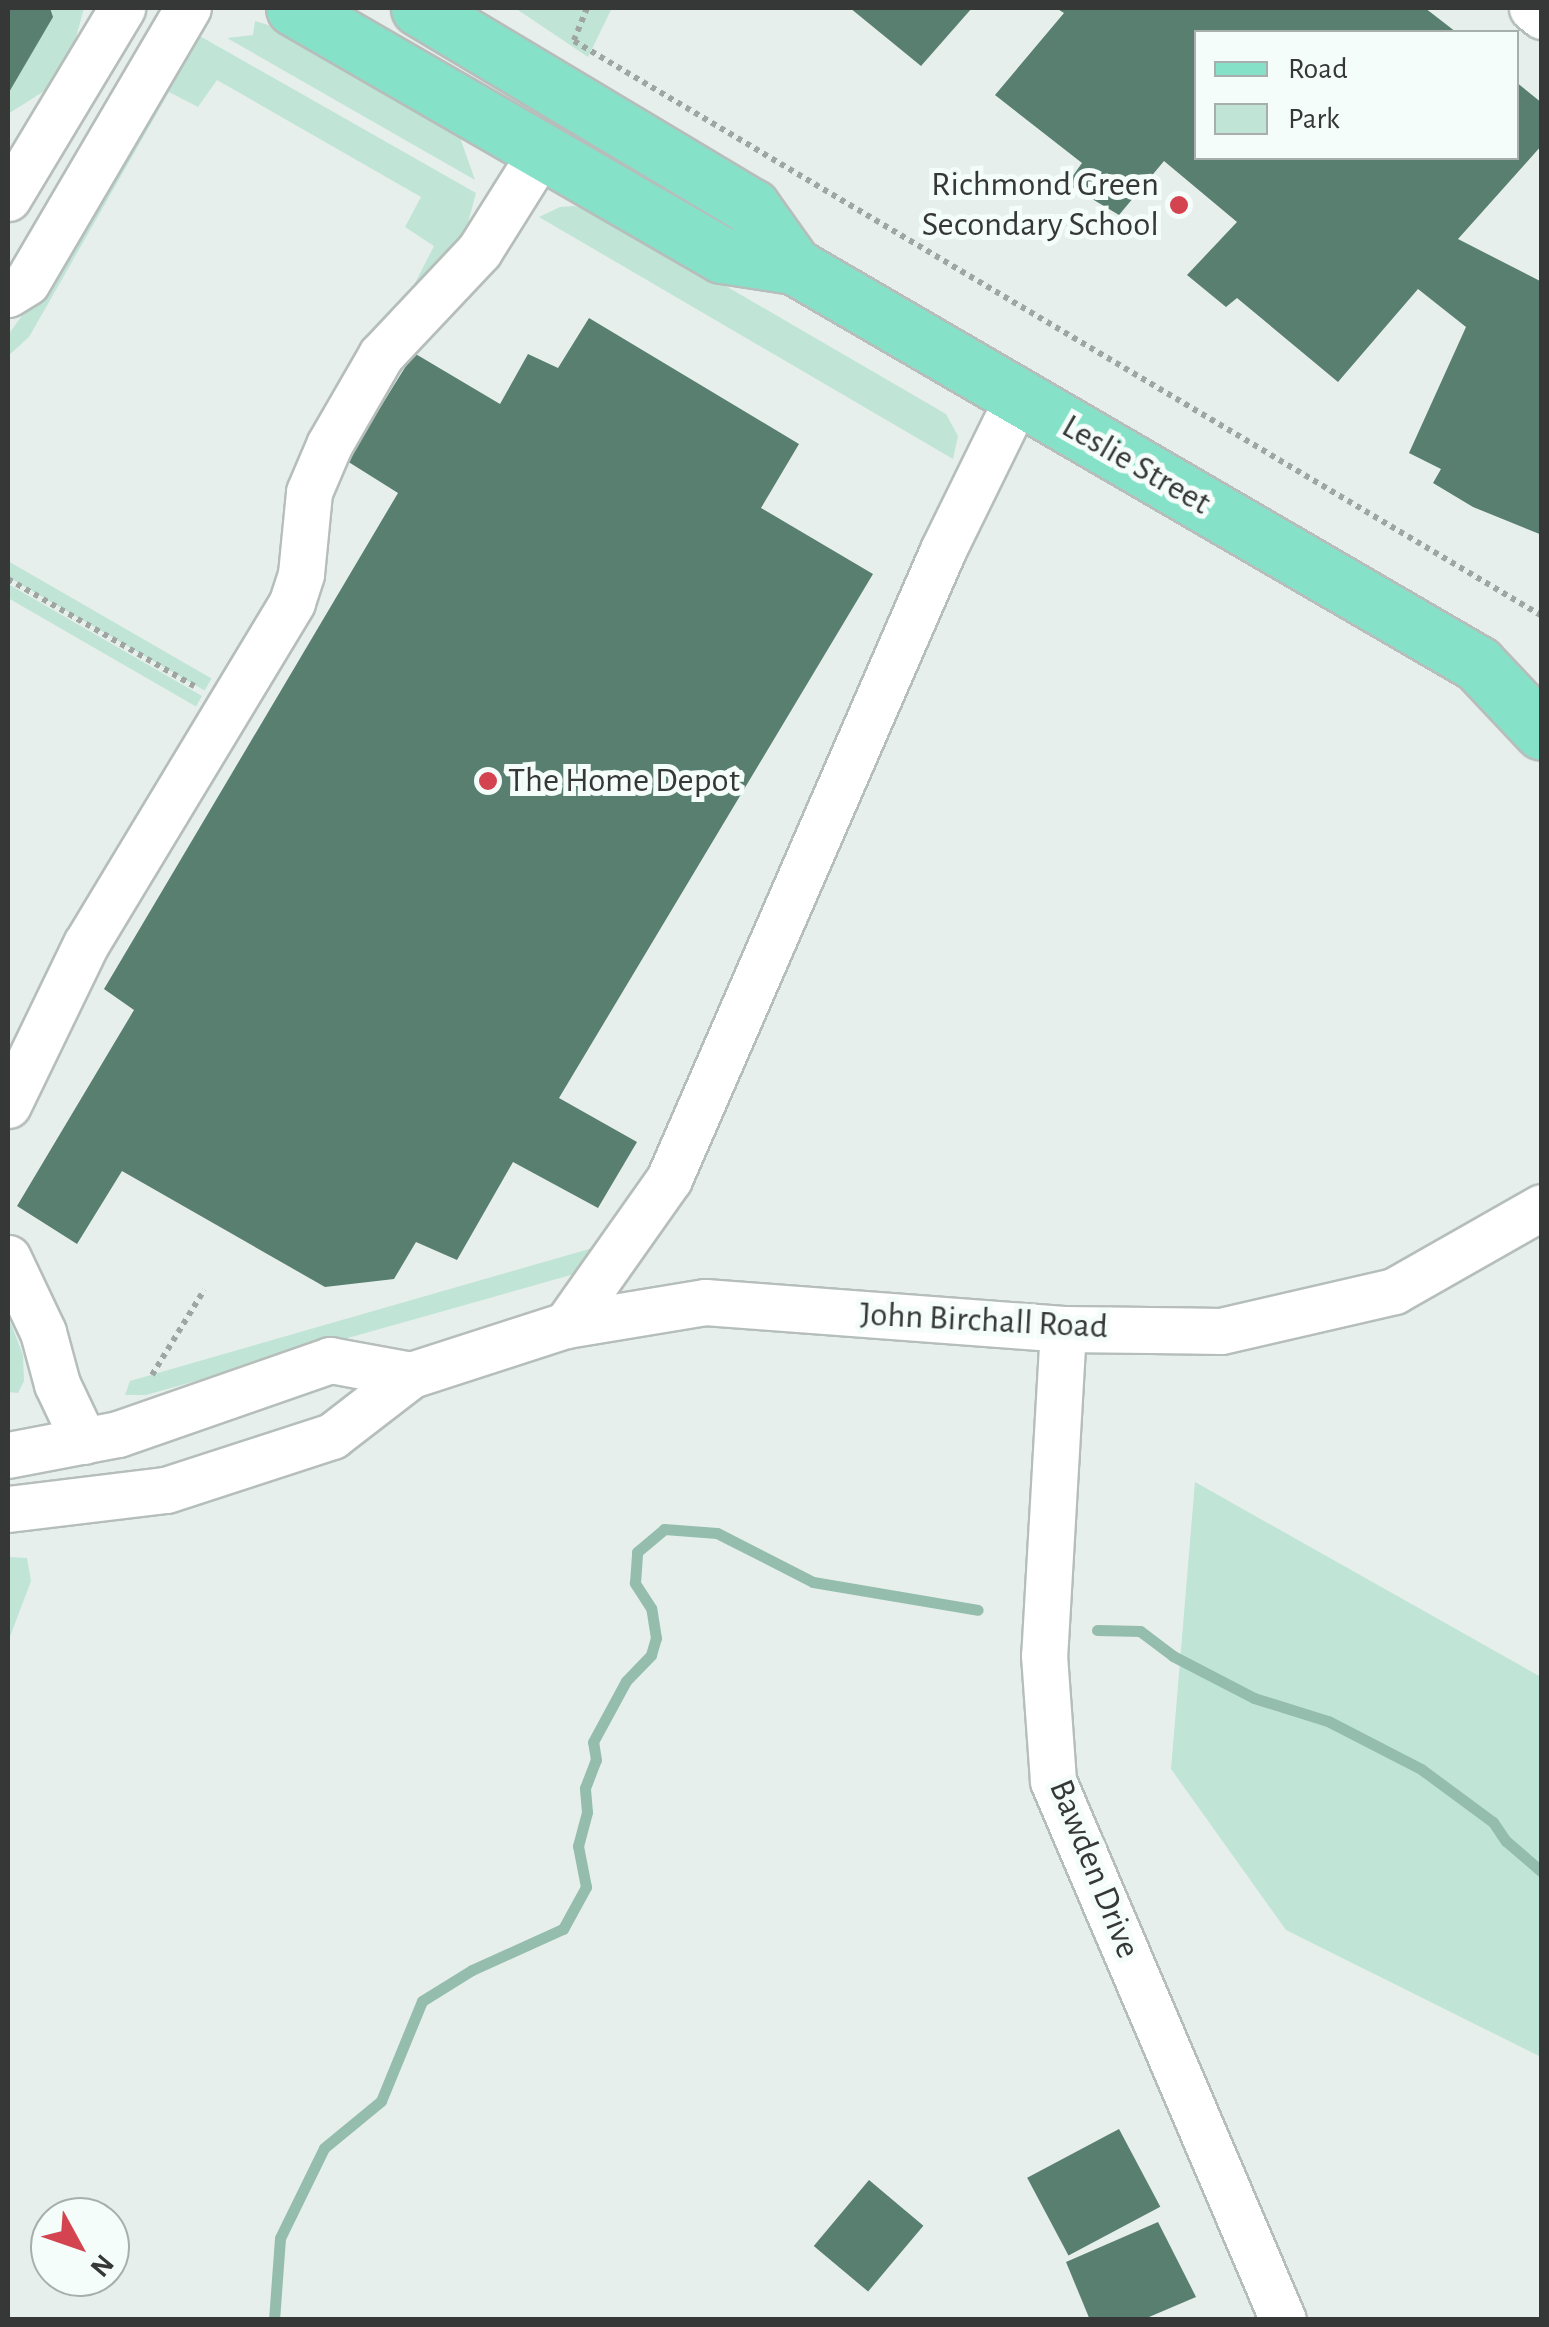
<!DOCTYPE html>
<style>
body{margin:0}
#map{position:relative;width:1549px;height:2327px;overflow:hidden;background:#e7efec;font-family:"Alegreya Sans",sans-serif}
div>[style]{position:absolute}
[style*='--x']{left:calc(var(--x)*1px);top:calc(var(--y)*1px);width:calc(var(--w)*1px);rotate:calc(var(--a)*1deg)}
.green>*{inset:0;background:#c0e4d6;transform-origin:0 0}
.stream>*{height:11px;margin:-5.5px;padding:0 5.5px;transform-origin:5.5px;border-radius:5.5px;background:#94bdad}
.building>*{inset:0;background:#597f71;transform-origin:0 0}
.path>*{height:6px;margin-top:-3px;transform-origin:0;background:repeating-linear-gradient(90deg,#9fa5a3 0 5px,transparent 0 10px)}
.roads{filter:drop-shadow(2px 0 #b6bebb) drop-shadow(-2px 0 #b6bebb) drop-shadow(0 2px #b6bebb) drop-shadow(0 -2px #b6bebb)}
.minor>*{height:45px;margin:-22.5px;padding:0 22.5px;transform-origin:22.5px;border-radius:22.5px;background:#fff}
.major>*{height:55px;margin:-27.5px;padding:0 27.5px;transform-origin:27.5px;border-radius:27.5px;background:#85e2c9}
.dots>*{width:28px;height:28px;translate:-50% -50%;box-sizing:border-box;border:5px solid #f4fdf9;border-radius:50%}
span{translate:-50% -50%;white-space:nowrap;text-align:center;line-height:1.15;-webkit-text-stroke:10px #f4fdf9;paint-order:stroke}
.poi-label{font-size:35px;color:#353837}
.right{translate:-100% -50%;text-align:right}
.left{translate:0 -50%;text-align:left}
.street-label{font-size:35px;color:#353837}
.frame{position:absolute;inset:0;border:10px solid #353837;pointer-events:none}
.legend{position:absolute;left:1194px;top:30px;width:325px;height:130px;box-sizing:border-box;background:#f4fdf9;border:2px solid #a8aeab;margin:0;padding:12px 18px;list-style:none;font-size:30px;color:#353837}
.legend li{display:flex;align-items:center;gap:20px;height:50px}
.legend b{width:50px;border:2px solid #a8aeab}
.north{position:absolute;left:30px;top:2197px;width:100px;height:100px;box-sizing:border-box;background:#f4fdf9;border:2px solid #a8aeab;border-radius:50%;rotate:130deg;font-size:28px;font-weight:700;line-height:40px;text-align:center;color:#353837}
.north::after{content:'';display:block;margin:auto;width:35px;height:45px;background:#d44450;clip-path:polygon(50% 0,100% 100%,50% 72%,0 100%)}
</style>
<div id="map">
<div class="green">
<div style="clip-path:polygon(50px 8px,84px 8px,71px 56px,49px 88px,8px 114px,8px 94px,52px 17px)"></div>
<div style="clip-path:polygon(515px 8px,612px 8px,588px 57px)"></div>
<div style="clip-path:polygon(255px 21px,288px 31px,457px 129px,475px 180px,227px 38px,253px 35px)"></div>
<div style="clip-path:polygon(198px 35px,476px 193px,466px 230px,412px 289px,434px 246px,405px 227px,421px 197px,217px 80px,198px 107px,169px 92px,29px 337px,8px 356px,8px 335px,41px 289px)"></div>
<div style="clip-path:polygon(574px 206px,602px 214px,946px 414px,958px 436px,953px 459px,539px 217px,560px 207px)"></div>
<div style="left:8px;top:561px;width:235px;height:14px;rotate:30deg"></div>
<div style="left:8px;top:584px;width:224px;height:12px;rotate:30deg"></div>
<div style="clip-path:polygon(610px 1243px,592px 1269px,146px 1395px,125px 1395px,130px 1381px)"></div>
<div style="clip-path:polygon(8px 1316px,23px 1355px,24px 1381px,18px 1393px,8px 1392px)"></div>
<div style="clip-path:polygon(1195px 1482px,1541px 1677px,1541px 2057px,1286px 1930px,1171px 1769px)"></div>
<div style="clip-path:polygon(8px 1557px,27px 1558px,31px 1581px,8px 1642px)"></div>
</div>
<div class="stream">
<div style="--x:1097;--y:1630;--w:43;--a:1.3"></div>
<div style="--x:1140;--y:1631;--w:41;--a:37.1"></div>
<div style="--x:1173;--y:1656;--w:91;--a:27.4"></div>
<div style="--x:1254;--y:1698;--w:77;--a:17.3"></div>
<div style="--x:1328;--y:1721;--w:105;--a:27.3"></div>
<div style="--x:1421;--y:1769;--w:89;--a:36.4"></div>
<div style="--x:1493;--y:1822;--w:23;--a:56"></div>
<div style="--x:1506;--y:1841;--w:48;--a:40.7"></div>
<div style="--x:274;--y:2320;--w:82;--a:-85.8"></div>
<div style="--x:280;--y:2238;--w:100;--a:-63.9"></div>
<div style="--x:324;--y:2148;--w:74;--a:-39.5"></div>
<div style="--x:381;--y:2101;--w:108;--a:-67.7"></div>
<div style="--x:422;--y:2001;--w:59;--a:-31.8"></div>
<div style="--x:472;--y:1970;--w:100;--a:-24.3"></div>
<div style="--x:563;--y:1929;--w:48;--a:-61.3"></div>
<div style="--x:586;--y:1887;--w:42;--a:-101"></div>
<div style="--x:578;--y:1846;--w:35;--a:-75"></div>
<div style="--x:587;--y:1812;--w:24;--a:-95"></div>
<div style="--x:585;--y:1788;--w:30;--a:-69"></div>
<div style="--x:596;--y:1760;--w:18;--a:-99"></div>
<div style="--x:593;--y:1742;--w:69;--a:-61.6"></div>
<div style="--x:626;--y:1681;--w:36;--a:-46"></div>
<div style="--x:651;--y:1655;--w:18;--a:-74"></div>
<div style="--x:656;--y:1638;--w:30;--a:-99"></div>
<div style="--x:651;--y:1608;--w:30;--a:-123"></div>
<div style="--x:635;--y:1583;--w:31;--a:-86"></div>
<div style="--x:637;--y:1552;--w:35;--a:-40"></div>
<div style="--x:664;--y:1529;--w:53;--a:4.3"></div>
<div style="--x:717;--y:1533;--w:108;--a:27"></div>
<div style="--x:813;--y:1582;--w:167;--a:9.6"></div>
</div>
<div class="building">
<div style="clip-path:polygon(8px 8px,50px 8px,53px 17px,8px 94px)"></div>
<div style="clip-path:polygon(850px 8px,972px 8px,921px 66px)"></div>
<div style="clip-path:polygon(1056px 8px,1425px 8px,1456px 32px,1196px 32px,1196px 158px,1516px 158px,1516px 82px,1542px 103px,1542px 145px,1458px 239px,1542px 282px,1542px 535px,1473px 507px,1433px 483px,1441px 469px,1409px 453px,1466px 327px,1418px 289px,1338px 382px,1237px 298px,1226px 307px,1187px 275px,1237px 222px,1164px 161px,1119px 215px,1067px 184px,1082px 163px,995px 95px,1064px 13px)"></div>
<div style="clip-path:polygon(589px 318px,799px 444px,761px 508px,873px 574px,559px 1098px,637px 1142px,598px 1208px,513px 1162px,457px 1260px,416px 1242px,394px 1279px,325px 1287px,122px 1171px,77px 1244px,17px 1206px,134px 1010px,104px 989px,398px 493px,347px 461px,414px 353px,500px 404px,528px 354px,558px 368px)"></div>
<div style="left:1119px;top:2129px;width:88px;height:104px;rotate:62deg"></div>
<div style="left:869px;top:2180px;width:71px;height:86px;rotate:40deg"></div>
<div style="clip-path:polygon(1158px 2222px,1196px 2297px,1142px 2320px,1090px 2320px,1066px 2262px)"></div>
</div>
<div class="path">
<div style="--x:587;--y:8;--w:35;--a:112"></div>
<div style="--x:574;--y:41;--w:1126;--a:30.71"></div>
<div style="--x:8;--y:579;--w:215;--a:29.9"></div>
<div style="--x:152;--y:1375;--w:100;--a:-58.5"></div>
</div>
<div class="roads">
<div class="minor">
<div style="--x:1532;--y:8;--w:13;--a:39"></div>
<div style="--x:8;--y:198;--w:222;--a:-59"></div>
<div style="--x:8;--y:294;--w:22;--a:-32"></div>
<div style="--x:27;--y:282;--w:318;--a:-59.6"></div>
<div style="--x:8;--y:1105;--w:179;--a:-64.2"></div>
<div style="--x:86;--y:944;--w:399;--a:-58.9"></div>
<div style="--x:292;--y:602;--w:29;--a:-72"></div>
<div style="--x:301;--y:574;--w:82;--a:-84.4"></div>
<div style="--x:309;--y:492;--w:51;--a:-66.9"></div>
<div style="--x:329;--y:445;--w:104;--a:-60"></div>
<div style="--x:381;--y:355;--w:143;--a:-46.7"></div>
<div style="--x:479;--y:251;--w:120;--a:-57.9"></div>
<div style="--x:8;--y:1258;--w:82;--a:64.7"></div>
<div style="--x:43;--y:1332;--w:54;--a:74.9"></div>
<div style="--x:57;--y:1384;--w:63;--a:64.7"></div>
<div style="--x:566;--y:1325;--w:179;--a:-54.8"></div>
<div style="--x:669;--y:1179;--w:686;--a:-66.46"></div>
<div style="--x:943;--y:550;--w:170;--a:-63.9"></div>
<div style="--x:1063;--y:1329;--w:327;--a:93.3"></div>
<div style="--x:1044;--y:1655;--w:126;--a:85.9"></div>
<div style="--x:1053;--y:1781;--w:586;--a:66.89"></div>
<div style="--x:8;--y:1455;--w:112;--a:-10.8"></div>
<div style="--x:118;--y:1434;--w:225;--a:-19.2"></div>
<div style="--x:330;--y:1360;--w:82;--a:10.5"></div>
<div style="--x:8;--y:1509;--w:159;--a:-6.9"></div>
<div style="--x:166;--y:1490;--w:175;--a:-18"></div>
<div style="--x:332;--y:1436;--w:100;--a:-37.7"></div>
<div style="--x:411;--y:1375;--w:163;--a:-17.9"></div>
<div style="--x:566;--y:1325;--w:141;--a:-9.4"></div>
<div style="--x:705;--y:1302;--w:359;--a:4.3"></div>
<div style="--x:1063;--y:1329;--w:158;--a:0.7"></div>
<div style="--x:1221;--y:1331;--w:178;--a:-13"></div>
<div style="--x:1394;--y:1291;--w:170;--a:-29.6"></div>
</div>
<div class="major">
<div style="--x:294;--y:8;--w:494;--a:30"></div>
<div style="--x:722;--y:255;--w:73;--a:8.7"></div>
<div style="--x:794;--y:266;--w:791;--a:30.19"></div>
<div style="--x:1478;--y:664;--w:93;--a:46.7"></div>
<div style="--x:419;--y:8;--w:388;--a:30.9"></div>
<div style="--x:752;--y:207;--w:72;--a:54.6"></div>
</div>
</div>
<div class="dots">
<div style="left:1179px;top:205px;background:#d44450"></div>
<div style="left:488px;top:781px;background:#d44450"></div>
</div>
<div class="poi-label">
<span class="right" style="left:1159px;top:205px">Richmond Green<br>Secondary School</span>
<span class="left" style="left:508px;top:781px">The Home Depot</span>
</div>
<div class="street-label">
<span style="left:1136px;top:465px;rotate:30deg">Leslie Street</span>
<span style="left:984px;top:1321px;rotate:3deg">John Birchall Road</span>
<span style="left:1094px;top:1869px;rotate:68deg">Bawden Drive</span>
</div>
<div class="frame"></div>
<ul class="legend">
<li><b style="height:12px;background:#85e2c9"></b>Road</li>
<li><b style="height:28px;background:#c0e4d6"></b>Park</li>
</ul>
<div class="north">N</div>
</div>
